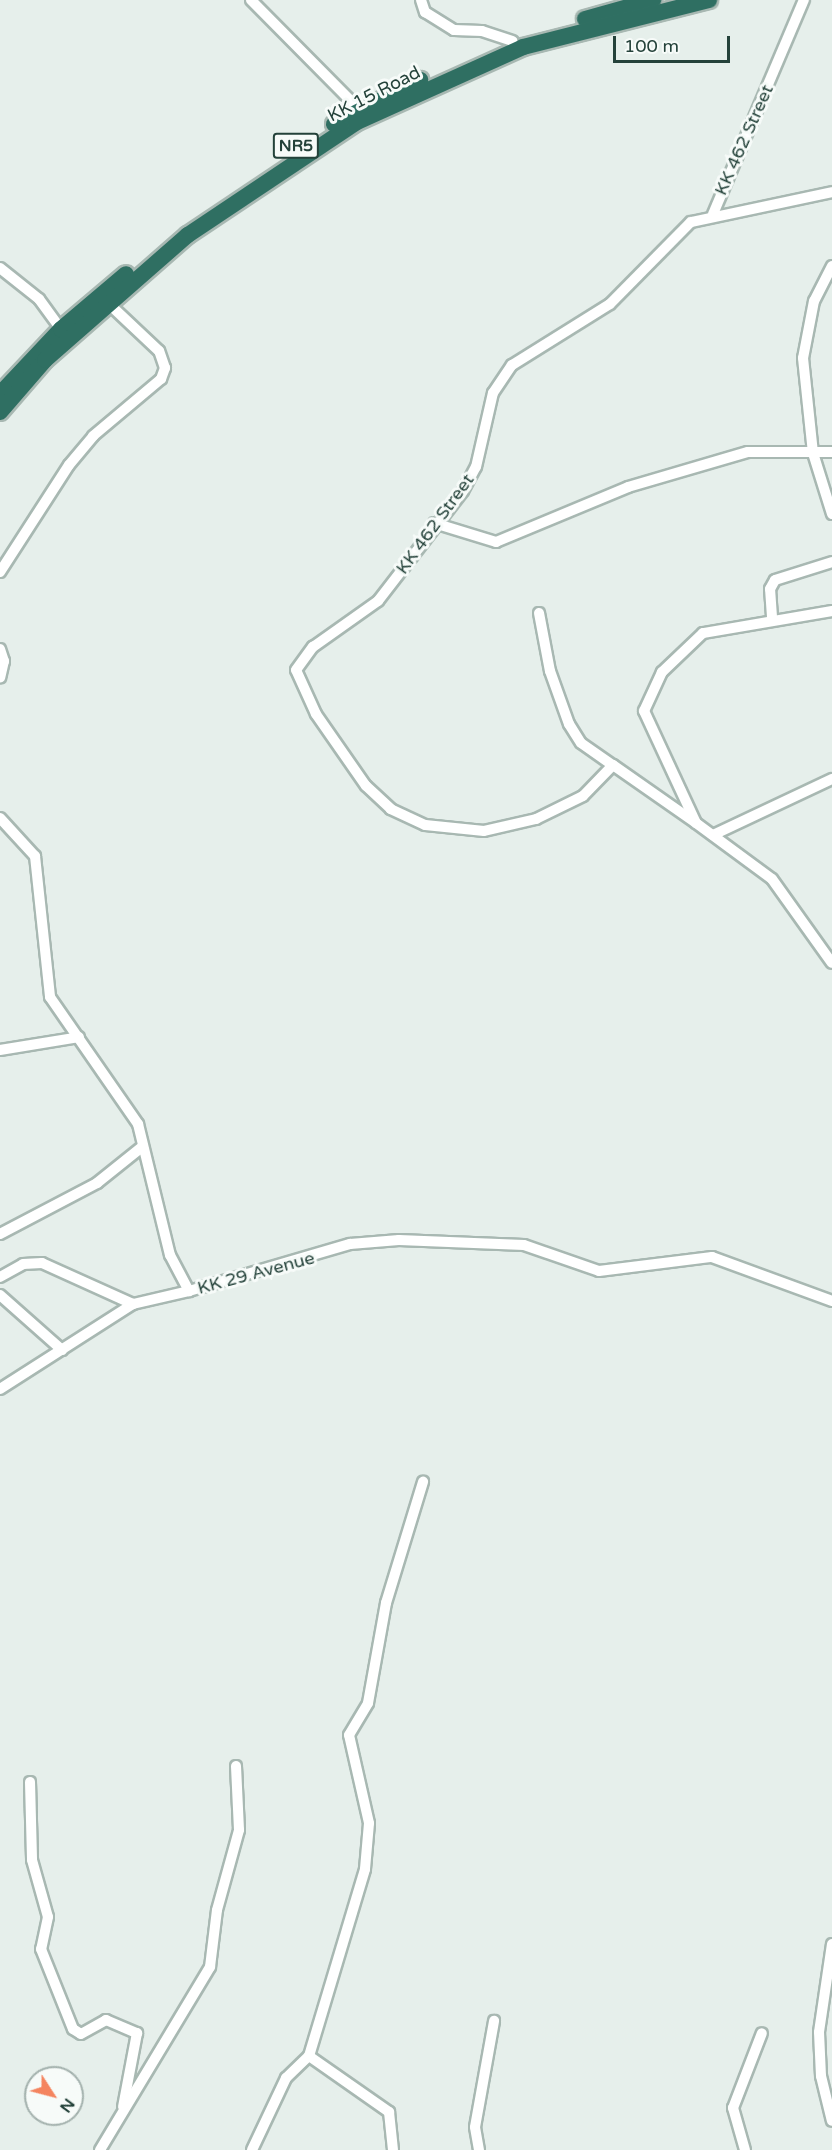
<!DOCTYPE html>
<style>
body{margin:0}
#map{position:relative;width:832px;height:2150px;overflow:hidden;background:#e6efeb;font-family:"Varela Round",sans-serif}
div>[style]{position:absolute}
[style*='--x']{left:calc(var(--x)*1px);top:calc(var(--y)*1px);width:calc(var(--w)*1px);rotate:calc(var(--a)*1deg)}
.roads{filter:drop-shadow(2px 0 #a8b8b2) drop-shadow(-2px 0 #a8b8b2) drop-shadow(0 2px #a8b8b2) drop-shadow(0 -2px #a8b8b2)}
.minor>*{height:10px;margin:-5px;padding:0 5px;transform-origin:5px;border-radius:5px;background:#fff}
.highway>*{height:16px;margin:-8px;padding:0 8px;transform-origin:8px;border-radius:8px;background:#2f6f62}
span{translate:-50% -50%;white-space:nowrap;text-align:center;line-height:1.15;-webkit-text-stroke:6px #f7fbf9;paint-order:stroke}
.shield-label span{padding:2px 4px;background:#f7fbf9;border:2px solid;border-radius:4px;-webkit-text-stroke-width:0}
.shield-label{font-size:16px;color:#24423a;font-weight:700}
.street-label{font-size:18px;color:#24423a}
.north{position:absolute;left:24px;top:2066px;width:60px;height:60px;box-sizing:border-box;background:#f7fbf9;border:2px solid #a3b1ad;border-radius:50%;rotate:126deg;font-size:16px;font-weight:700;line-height:24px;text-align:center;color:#24423a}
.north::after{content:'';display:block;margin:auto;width:21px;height:27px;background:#f4845f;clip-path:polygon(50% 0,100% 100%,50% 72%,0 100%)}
.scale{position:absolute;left:613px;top:36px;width:117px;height:27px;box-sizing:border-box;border:3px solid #24423a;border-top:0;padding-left:8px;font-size:18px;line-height:21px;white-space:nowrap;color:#24423a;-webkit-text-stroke:4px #f7fbf9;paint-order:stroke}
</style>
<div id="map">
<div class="roads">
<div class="minor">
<div style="--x:251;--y:0;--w:152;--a:45.3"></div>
<div style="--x:421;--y:0;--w:13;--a:72"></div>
<div style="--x:425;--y:12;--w:34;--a:32"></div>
<div style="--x:454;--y:30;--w:28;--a:2"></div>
<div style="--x:482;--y:31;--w:32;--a:18"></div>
<div style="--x:713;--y:214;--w:233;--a:-67"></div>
<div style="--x:832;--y:266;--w:39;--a:117"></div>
<div style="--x:814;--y:301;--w:58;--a:100.9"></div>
<div style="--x:803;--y:358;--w:96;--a:84"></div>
<div style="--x:813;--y:453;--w:64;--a:72.7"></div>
<div style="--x:0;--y:268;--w:50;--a:38.5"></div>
<div style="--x:39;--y:299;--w:37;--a:54"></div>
<div style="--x:434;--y:523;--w:65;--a:17"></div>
<div style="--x:496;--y:542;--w:143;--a:-22.6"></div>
<div style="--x:628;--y:487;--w:125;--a:-16.3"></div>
<div style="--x:748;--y:452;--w:84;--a:0"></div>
<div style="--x:0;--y:572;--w:127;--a:-57.2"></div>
<div style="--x:69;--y:465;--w:38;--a:-50"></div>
<div style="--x:93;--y:436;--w:89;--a:-40"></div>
<div style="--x:161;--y:379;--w:12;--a:-70"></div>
<div style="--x:165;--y:368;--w:18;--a:-109"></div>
<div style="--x:159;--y:351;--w:70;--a:-136.7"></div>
<div style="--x:832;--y:611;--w:131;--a:170.3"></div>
<div style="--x:703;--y:633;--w:57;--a:136.4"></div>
<div style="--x:662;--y:672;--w:43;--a:114.8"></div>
<div style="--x:644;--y:711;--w:123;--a:65.1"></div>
<div style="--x:696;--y:823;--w:94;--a:36.4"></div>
<div style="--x:772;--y:879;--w:103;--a:54.5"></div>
<div style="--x:539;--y:613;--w:59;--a:79.3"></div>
<div style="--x:550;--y:671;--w:56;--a:70.3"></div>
<div style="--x:569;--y:724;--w:22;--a:58"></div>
<div style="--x:581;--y:743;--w:39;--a:35"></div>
<div style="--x:772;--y:617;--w:28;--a:-94"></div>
<div style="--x:770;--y:589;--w:10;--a:-61"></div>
<div style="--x:775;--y:580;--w:60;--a:-17.5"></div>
<div style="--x:0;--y:649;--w:13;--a:72"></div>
<div style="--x:4;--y:661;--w:17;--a:103"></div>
<div style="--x:0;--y:818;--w:52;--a:47.4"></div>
<div style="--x:35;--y:856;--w:142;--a:83.9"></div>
<div style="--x:50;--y:997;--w:155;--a:55.3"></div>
<div style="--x:138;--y:1124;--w:135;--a:76.3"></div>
<div style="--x:170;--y:1255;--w:41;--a:62.2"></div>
<div style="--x:189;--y:1291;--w:168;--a:-16.3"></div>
<div style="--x:350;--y:1244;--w:49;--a:-4.7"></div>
<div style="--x:399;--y:1240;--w:125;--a:2.3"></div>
<div style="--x:524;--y:1245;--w:79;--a:19.1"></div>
<div style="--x:599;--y:1271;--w:114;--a:-7.1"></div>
<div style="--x:712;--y:1257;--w:128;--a:20.1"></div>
<div style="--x:696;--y:823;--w:101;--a:-145.1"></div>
<div style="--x:613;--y:765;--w:43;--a:134.1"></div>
<div style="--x:583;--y:796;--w:52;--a:153.9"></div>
<div style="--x:536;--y:819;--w:53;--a:167"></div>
<div style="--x:484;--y:831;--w:59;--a:-174.2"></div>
<div style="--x:425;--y:825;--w:38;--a:-155"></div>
<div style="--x:391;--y:809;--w:34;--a:-137"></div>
<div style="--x:366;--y:786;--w:88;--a:-124.8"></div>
<div style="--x:316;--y:714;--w:48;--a:-114.4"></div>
<div style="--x:296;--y:670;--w:29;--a:-54"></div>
<div style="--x:313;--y:647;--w:80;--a:-35.3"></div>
<div style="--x:378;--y:601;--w:139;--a:-52.3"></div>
<div style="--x:463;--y:491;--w:27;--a:-62"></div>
<div style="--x:476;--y:467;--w:76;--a:-77.1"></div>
<div style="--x:493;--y:393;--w:34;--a:-56"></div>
<div style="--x:512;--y:365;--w:115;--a:-31.9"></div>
<div style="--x:610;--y:304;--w:115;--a:-45.4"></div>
<div style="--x:691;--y:222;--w:144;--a:-12"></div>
<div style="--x:713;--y:835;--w:132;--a:-25.2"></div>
<div style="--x:0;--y:1050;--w:80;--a:-9.3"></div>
<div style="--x:0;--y:1234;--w:110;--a:-27.7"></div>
<div style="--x:97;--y:1183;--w:58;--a:-38.7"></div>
<div style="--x:0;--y:1277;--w:26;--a:-29"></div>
<div style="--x:23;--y:1264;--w:19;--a:-3"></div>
<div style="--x:42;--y:1263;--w:100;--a:24.3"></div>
<div style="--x:0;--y:1295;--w:83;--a:41.6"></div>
<div style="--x:0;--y:1389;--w:158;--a:-32.6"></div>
<div style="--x:133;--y:1304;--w:57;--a:-13.1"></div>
<div style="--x:30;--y:1782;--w:78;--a:88.5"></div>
<div style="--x:32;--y:1860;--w:59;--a:74.3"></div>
<div style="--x:48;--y:1917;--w:33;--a:102"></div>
<div style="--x:41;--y:1949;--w:86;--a:68.2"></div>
<div style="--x:73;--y:2029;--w:9;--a:32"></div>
<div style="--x:81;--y:2034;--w:29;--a:-29"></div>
<div style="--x:106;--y:2020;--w:34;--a:23"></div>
<div style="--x:137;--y:2033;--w:75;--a:100.7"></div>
<div style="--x:832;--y:1944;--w:89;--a:98.4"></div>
<div style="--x:819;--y:2032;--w:44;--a:87.4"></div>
<div style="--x:821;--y:2076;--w:46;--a:76.3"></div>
<div style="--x:309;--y:2056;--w:98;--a:35"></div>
<div style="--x:389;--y:2112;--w:38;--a:84"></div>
<div style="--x:100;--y:2150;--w:214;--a:-59"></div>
<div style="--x:210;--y:1967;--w:57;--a:-83"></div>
<div style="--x:217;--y:1910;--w:83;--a:-74.6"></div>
<div style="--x:239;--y:1830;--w:64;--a:-92.7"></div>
<div style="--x:252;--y:2150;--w:80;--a:-64.7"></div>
<div style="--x:286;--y:2078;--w:32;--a:-44"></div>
<div style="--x:309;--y:2056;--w:195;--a:-73.3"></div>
<div style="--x:365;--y:1869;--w:46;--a:-85"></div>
<div style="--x:369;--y:1823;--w:90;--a:-102.8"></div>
<div style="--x:349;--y:1735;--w:37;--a:-59"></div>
<div style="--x:368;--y:1703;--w:102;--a:-79.8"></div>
<div style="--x:386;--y:1603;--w:127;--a:-73"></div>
<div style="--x:479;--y:2150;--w:23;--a:-100"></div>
<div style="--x:475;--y:2127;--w:108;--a:-79.8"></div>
<div style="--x:745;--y:2150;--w:44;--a:-105.9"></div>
<div style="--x:733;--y:2108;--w:80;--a:-68.9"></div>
</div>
<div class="highway">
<div style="--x:585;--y:19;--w:71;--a:-15.6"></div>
<div style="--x:334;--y:124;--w:97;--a:-27.1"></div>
<div style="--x:0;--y:394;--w:89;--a:-46.8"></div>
<div style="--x:61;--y:329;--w:85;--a:-40.2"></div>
<div style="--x:0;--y:412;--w:69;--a:-49.1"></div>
<div style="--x:45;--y:360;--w:190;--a:-41.2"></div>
<div style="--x:188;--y:235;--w:201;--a:-33.8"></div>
<div style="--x:355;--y:123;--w:184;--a:-24.3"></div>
<div style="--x:523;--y:47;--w:192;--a:-14.2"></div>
</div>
</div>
<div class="shield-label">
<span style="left:296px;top:146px">NR5</span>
</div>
<div class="street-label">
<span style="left:374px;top:94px;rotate:-27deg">KK 15 Road</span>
<span style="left:744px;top:140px;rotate:-66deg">KK 462 Street</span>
<span style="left:435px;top:524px;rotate:-54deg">KK 462 Street</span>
<span style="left:256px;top:1273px;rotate:-15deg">KK 29 Avenue</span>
</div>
<div class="north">N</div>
<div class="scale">100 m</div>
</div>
